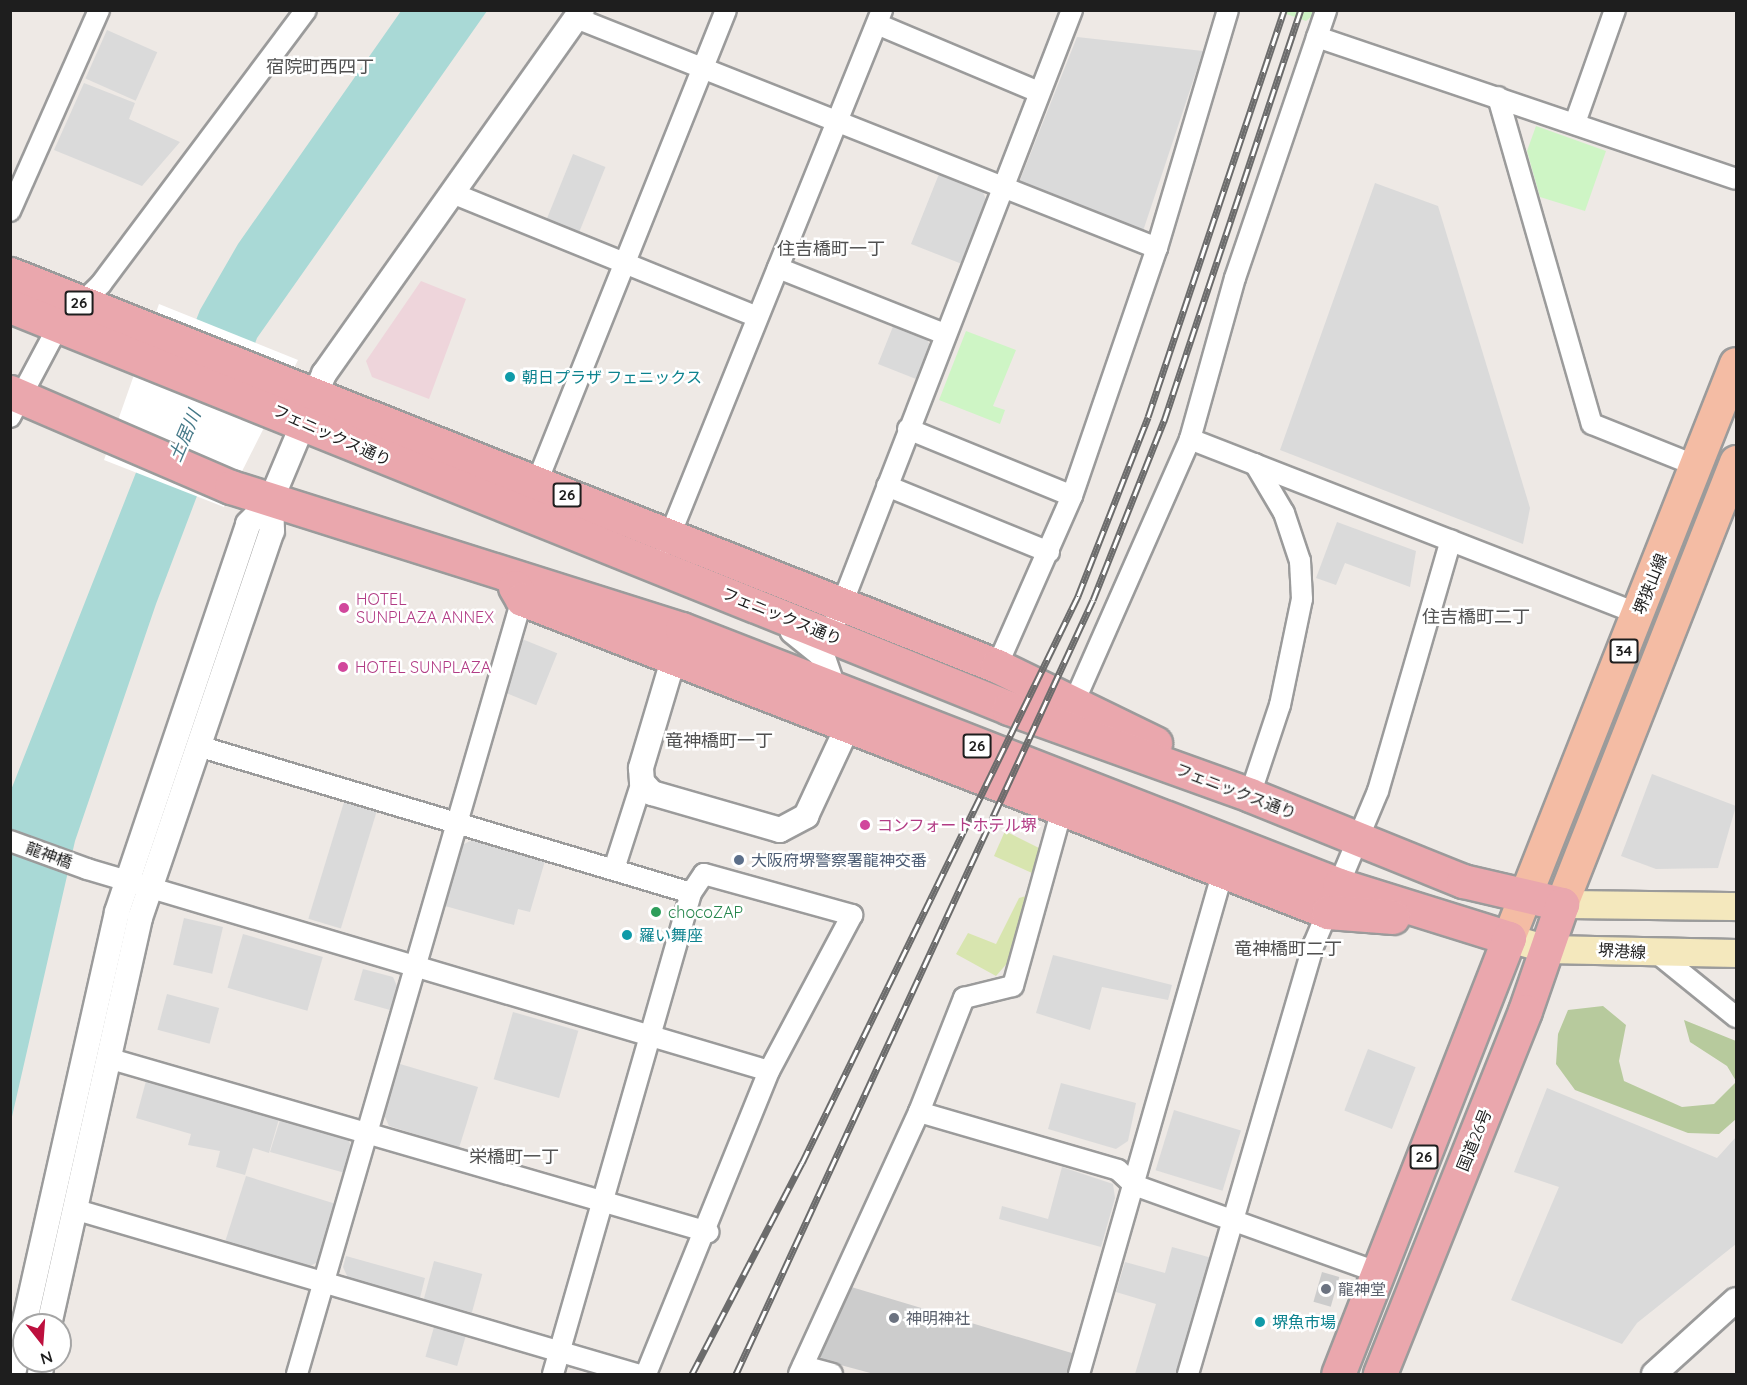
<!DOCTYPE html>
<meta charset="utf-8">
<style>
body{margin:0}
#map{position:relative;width:1747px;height:1385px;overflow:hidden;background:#eee9e5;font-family:Quicksand,"Noto Sans JP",sans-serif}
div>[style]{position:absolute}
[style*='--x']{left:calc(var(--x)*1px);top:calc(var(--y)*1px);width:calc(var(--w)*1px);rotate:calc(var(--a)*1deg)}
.commercial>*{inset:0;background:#eed5db}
.religious>*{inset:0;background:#ccc;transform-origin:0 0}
.grass>*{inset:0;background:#d8e5af}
.forest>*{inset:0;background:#b7ca9d}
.park>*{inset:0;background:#cef5c5}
.parking>*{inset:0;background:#dadada;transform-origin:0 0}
.water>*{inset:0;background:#a9d9d6}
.pier>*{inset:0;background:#fff}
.roads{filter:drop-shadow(2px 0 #9b9b9b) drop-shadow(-2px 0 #9b9b9b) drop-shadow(0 2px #9b9b9b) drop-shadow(0 -2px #9b9b9b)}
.minor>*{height:20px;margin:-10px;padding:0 10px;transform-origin:10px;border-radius:10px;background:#fff}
.tertiary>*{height:24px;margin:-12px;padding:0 12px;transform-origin:12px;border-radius:12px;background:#fff}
.secondary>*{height:27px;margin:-13.5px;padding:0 13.5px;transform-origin:13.5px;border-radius:13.5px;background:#f4e8bd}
.primary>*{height:32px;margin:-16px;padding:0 16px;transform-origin:16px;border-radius:16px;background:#f4bca4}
.trunk>*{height:33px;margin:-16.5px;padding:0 16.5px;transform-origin:16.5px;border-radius:16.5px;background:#eaa7ad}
.rail>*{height:7px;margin-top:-3.5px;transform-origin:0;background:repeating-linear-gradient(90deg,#fff 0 14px,#6c6c6c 0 28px);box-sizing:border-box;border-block:2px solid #6c6c6c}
.dots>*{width:16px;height:16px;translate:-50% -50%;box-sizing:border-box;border:3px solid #fff;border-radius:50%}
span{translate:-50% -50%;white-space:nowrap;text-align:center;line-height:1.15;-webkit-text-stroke:5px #fff;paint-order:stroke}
.shield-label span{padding:2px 4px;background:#fff;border:2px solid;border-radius:4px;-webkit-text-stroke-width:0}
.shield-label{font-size:15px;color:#1e1e1e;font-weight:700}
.culture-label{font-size:16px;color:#0d838f}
.left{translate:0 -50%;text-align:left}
.street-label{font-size:16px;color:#1e1e1e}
.hotel-label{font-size:16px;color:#b23c85}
.service-label{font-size:16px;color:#4e5e75}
.leisure-label{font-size:16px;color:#27864d}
.worship-label{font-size:16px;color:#5b616d}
.neighbourhood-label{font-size:18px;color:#515151}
.water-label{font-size:18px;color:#457988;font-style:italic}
.frame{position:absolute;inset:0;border:12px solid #1e1e1e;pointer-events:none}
.north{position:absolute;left:12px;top:1313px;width:60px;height:60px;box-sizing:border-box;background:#fff;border:2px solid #a5a5a5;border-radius:50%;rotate:163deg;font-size:16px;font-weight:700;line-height:24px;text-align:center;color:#1e1e1e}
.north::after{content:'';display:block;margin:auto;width:21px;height:27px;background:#bd103e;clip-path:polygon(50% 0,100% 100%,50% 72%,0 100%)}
</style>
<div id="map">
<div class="commercial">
<div style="clip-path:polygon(421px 281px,466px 299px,429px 399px,372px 377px,366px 361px)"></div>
</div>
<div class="religious">
<div style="left:1322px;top:1272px;width:18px;height:31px;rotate:16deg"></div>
<div style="clip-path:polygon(848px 1286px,1075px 1354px,1069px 1374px,874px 1374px,822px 1360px,818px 1349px)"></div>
</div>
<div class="grass">
<div style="clip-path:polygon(1005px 831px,1039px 848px,1032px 873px,994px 856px)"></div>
<div style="clip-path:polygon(1026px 896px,1031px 899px,1017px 952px,996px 976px,956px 954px,968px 933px,996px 944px,1019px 898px)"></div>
</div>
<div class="forest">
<div style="clip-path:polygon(1603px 1006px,1626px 1025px,1619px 1061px,1624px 1081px,1682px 1107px,1714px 1104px,1736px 1082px,1736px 1119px,1719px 1134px,1688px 1133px,1575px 1090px,1556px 1064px,1558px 1034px,1568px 1010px)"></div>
<div style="clip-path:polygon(1684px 1020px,1736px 1041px,1736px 1081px,1727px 1066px,1690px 1042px)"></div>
</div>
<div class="park">
<div style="clip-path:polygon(1278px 11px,1278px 10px,1318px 11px,1306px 21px)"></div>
<div style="clip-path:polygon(1536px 126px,1606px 151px,1585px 211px,1540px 197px,1527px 151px)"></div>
<div style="clip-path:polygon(966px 331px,1016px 350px,993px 406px,1005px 410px,1000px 424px,939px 400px)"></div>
</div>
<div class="parking">
<div style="left:107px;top:30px;width:55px;height:53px;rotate:24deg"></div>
<div style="clip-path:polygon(1077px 37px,1203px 51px,1143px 231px,1018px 185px)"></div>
<div style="clip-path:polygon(84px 83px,135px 103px,129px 119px,180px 142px,142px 186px,54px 150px)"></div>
<div style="left:573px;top:154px;width:35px;height:70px;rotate:22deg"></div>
<div style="clip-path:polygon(939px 174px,983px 192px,987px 202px,962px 264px,911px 244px)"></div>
<div style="clip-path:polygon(1375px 183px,1438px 206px,1530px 508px,1523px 544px,1280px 450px)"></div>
<div style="clip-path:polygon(894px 324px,925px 336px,930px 345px,916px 379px,878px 364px)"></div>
<div style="clip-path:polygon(1337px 522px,1416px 551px,1410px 587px,1345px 563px,1336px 585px,1316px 578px)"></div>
<div style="left:522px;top:639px;width:38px;height:56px;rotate:22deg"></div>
<div style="clip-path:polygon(1652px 774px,1736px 806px,1718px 868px,1656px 869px,1621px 856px)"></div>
<div style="left:344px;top:802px;width:34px;height:122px;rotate:17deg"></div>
<div style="clip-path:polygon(472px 840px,545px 861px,530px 912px,518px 909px,514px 925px,445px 906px,462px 845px)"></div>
<div style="left:184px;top:918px;width:40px;height:48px;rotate:13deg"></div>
<div style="left:243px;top:934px;width:83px;height:56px;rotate:16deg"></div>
<div style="clip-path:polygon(1053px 955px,1172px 985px,1168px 1000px,1102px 987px,1090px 1030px,1036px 1013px)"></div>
<div style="clip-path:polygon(363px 969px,393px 977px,397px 986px,390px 1010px,354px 1000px)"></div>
<div style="left:167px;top:994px;width:54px;height:37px;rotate:15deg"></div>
<div style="left:513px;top:1012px;width:68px;height:70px;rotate:16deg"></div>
<div style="left:1368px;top:1049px;width:51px;height:66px;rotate:21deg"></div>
<div style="clip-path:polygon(400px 1064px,478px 1087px,459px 1148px,389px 1126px,384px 1115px)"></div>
<div style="clip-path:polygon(146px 1081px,279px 1119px,269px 1153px,253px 1148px,245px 1175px,216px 1167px,220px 1151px,188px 1145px,191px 1134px,136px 1118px)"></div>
<div style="clip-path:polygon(1061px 1083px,1136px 1103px,1128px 1141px,1116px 1149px,1048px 1129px)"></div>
<div style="clip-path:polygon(1547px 1088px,1717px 1158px,1736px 1137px,1736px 1244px,1637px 1323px,1622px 1344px,1511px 1300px,1559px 1187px,1514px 1172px)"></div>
<div style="left:1174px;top:1110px;width:70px;height:63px;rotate:17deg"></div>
<div style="clip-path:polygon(280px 1120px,348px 1139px,352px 1148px,345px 1173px,270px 1152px)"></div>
<div style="clip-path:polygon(1062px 1167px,1113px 1184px,1115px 1198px,1101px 1247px,999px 1219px,1002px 1206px,1048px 1219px)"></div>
<div style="clip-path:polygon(246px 1176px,336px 1204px,318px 1262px,308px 1267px,225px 1242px)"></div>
<div style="clip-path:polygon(1172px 1247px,1212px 1258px,1178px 1374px,1135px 1374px,1156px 1304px,1116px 1292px,1125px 1262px,1165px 1273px)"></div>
<div style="clip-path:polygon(346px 1256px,425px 1278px,420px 1298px,348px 1278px,343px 1267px)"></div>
<div style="left:434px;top:1261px;width:50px;height:40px;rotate:15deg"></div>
<div style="left:434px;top:1327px;width:33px;height:31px;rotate:16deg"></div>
</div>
<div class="water">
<div style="clip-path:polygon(401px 11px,487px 11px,257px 338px,156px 604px,75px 841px,11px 1121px,11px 790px,200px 310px,238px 244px)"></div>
</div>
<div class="pier">
<div style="clip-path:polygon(159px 304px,298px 360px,224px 507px,104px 460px)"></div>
</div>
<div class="roads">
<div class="minor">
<div style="--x:576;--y:18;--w:625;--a:21.6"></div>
<div style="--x:877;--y:24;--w:176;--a:22.8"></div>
<div style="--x:1317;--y:37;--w:442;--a:18.7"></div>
<div style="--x:1498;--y:97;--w:340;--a:74"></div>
<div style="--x:1592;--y:424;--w:113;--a:21.8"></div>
<div style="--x:1576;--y:120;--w:117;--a:-70.5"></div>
<div style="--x:452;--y:193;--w:329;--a:22.1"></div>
<div style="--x:10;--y:211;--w:220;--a:-66.1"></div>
<div style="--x:778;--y:268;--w:180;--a:21.6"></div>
<div style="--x:10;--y:417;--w:104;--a:-62"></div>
<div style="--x:59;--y:325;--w:59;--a:-44.3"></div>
<div style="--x:101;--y:284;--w:342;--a:-53.2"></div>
<div style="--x:908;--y:429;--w:177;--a:22.2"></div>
<div style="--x:1190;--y:439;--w:481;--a:21.3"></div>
<div style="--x:887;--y:486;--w:175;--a:22.2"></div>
<div style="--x:533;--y:492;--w:519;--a:-68.18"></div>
<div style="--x:666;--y:545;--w:577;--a:-68.01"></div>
<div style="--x:830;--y:635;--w:670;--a:-68.83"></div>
<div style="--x:997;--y:666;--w:186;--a:-66.2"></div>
<div style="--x:1072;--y:496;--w:262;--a:-71.1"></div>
<div style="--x:1157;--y:248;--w:248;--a:-73.4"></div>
<div style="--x:1075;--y:700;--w:285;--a:-66.2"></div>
<div style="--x:1190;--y:439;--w:167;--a:-74.4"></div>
<div style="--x:1235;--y:278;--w:283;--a:-71.2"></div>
<div style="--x:198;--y:746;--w:514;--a:16.6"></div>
<div style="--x:1250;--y:795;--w:95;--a:-71.6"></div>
<div style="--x:1280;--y:705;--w:108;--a:-78.3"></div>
<div style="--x:1302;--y:599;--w:38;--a:-93"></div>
<div style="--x:1300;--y:561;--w:51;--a:-108.4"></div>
<div style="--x:1284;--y:513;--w:57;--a:-120.6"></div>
<div style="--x:10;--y:841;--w:82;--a:20"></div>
<div style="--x:87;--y:869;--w:711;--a:16.5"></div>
<div style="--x:614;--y:869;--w:91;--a:-72.2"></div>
<div style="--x:1657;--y:953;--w:102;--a:39"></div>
<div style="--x:111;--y:1059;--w:622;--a:16.16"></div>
<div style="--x:919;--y:1112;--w:207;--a:16.2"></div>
<div style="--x:1118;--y:1170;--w:22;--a:43"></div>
<div style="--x:1134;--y:1185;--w:261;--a:19.7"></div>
<div style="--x:77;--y:1210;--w:583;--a:16.35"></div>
<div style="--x:803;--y:1366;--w:30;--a:15"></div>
<div style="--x:297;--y:1374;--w:807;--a:-73.81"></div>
<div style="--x:553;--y:1374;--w:500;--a:-73.99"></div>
<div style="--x:691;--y:893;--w:23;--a:-56"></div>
<div style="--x:704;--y:874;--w:154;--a:15.5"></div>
<div style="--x:852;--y:915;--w:177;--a:118"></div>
<div style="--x:769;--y:1071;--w:327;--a:112.1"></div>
<div style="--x:799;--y:1374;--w:288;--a:-65.4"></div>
<div style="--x:919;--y:1112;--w:123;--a:-68.5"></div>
<div style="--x:964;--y:998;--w:50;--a:-13.8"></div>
<div style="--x:1013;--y:986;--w:194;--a:-74.5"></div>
<div style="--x:1079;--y:1374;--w:523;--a:-74.02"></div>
<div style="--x:1188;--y:1374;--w:448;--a:-73.7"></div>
<div style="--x:1314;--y:944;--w:166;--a:-67.3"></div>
<div style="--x:1378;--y:791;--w:261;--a:-73.8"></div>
</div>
<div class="tertiary">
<div style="--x:674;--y:657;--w:116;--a:106.6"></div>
<div style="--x:641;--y:768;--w:14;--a:86"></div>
<div style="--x:642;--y:782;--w:15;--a:48"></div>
<div style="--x:652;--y:793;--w:133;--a:16.1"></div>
<div style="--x:780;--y:830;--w:30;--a:-28"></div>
<div style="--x:806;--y:816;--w:97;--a:-65"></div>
<div style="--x:847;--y:728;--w:77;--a:-108.9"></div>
<div style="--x:822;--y:655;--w:38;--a:-141"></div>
<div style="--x:49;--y:1325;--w:417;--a:-77.4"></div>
<div style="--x:140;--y:918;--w:409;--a:-71.2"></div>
<div style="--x:272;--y:531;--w:31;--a:-92"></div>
<div style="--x:13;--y:1374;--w:474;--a:-77.3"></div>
<div style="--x:117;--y:912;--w:410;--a:-71.3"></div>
<div style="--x:248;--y:524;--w:33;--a:-46"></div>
<div style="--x:271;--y:500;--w:137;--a:-67.2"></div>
<div style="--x:324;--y:374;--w:446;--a:-54.7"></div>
<div style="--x:40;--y:1374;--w:13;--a:-81"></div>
<div style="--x:1654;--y:1374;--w:110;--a:-42.1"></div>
</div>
<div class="secondary">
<div style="--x:1562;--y:904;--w:174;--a:0.7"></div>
<div style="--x:1509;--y:938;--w:41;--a:15.8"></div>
<div style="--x:1548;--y:949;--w:188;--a:1.2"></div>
</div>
<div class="primary">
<div style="--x:1562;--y:904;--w:475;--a:-68.5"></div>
<div style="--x:1509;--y:938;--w:617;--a:-68.42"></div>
</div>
<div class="trunk">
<div style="--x:10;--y:274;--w:1062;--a:21.66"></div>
<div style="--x:997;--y:666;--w:176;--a:26"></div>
<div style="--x:10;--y:306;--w:1077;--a:21.92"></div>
<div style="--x:1009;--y:708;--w:256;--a:19.8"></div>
<div style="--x:1250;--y:795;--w:230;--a:22"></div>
<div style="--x:1463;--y:881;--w:102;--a:13.1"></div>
<div style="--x:1562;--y:904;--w:113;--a:109.1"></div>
<div style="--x:1525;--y:1011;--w:391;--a:111.8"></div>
<div style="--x:10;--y:392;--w:241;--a:23.3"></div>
<div style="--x:231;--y:487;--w:473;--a:17.5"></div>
<div style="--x:682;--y:629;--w:705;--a:21.29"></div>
<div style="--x:1339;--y:885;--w:178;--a:17.3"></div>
<div style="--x:1509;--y:938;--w:468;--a:111.4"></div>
<div style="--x:515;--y:587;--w:14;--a:60"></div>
<div style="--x:522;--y:599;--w:865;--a:21.22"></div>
<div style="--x:1328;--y:912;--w:65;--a:4.4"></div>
</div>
</div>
<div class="rail">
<div style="--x:692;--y:1374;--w:238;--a:-62.5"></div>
<div style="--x:802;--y:1163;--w:631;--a:-64.04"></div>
<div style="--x:1078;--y:596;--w:192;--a:-68.6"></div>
<div style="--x:1148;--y:417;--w:429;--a:-71.5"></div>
<div style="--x:736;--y:1374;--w:852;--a:-65.24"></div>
<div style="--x:1093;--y:600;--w:193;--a:-68.4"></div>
<div style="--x:1164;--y:421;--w:433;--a:-71.6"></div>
</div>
<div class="dots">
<div style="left:510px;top:377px;background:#0f9aa8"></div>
<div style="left:344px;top:608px;background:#d1479c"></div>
<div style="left:343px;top:667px;background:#d1479c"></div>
<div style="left:865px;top:825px;background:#d1479c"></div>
<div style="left:739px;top:860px;background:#5c6f8a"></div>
<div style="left:656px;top:912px;background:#2e9e5b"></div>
<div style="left:627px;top:935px;background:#0f9aa8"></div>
<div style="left:1326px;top:1289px;background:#6b7280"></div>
<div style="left:894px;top:1318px;background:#6b7280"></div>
<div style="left:1260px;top:1322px;background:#0f9aa8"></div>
</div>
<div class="shield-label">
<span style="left:79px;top:303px">26</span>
<span style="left:567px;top:495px">26</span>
<span style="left:1624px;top:651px">34</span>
<span style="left:977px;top:746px">26</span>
<span style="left:1424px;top:1157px">26</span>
</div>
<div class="culture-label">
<span class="left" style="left:522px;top:377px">朝日プラザ フェニックス</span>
<span class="left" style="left:639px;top:935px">羅い舞座</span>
<span class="left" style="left:1272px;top:1322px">堺魚市場</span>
</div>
<div class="street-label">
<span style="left:332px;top:435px;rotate:24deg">フェニックス通り</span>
<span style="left:1650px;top:584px;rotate:-68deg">堺狭山線</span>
<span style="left:782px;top:616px;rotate:22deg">フェニックス通り</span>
<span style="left:1236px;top:791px;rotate:21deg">フェニックス通り</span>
<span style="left:49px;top:855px;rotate:20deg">龍神橋</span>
<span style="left:1622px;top:951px;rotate:3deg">堺港線</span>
<span style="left:1474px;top:1140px;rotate:-68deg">国道26号</span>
</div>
<div class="hotel-label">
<span class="left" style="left:356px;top:608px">HOTEL<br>SUNPLAZA ANNEX</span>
<span class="left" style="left:355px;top:667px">HOTEL SUNPLAZA</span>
<span class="left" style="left:877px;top:825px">コンフォートホテル堺</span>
</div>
<div class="service-label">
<span class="left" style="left:751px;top:860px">大阪府堺警察署龍神交番</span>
</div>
<div class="leisure-label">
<span class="left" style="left:668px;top:912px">chocoZAP</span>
</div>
<div class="worship-label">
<span class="left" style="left:1338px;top:1289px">龍神堂</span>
<span class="left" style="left:906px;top:1318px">神明神社</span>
</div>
<div class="neighbourhood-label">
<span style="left:320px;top:67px">宿院町西四丁</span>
<span style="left:831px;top:249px">住吉橋町一丁</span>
<span style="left:1476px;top:617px">住吉橋町二丁</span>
<span style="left:719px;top:741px">竜神橋町一丁</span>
<span style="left:1288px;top:949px">竜神橋町二丁</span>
<span style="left:514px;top:1157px">栄橋町一丁</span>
</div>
<div class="water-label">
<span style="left:185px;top:436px;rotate:-67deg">土居川</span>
</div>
<div class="frame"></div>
<div class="north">N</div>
</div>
